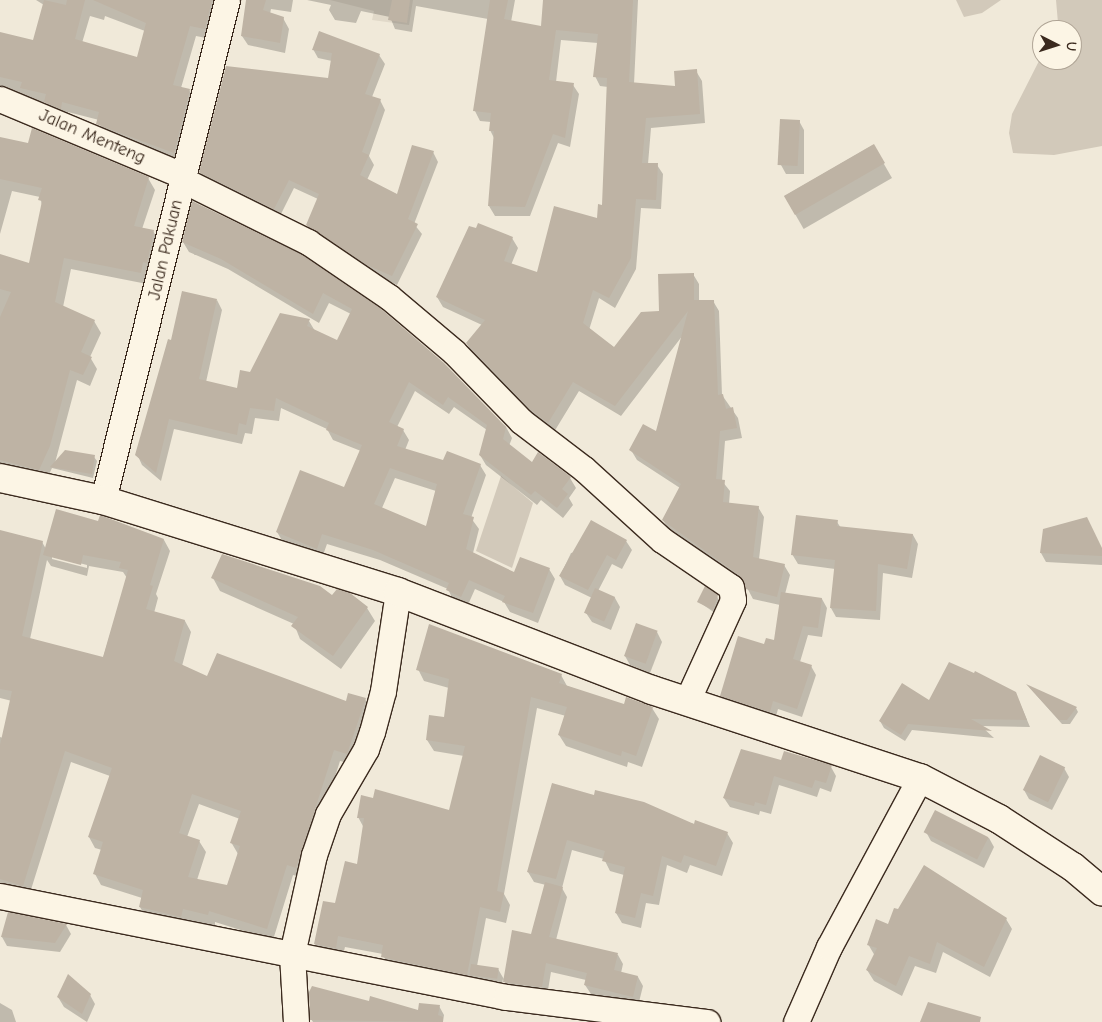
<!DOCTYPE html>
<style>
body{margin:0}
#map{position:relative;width:1102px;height:1022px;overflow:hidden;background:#f0e9d9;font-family:"Comic Neue",sans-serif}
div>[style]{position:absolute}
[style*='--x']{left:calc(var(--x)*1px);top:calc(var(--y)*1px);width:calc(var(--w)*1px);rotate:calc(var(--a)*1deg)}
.built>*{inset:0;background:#e1d9c9}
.green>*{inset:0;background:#d2c9ba}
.shadow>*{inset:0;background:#0003;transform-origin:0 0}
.building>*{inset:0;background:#beb3a4;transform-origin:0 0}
.roads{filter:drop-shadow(1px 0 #3b2a1e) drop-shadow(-1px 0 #3b2a1e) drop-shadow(0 1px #3b2a1e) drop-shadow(0 -1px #3b2a1e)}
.minor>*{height:25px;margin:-12.5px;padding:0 12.5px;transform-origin:12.5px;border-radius:12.5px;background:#fcf5e5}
.secondary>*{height:28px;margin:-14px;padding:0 14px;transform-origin:14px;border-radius:14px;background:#fcf5e5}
span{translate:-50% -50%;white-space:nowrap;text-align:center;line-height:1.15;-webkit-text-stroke:4px #fcf5e5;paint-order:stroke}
.street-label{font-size:18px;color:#3b2a1e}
.north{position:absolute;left:1032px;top:20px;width:50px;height:50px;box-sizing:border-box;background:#fcf5e5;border:1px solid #afa495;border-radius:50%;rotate:95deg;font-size:14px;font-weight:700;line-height:20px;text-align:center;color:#3b2a1e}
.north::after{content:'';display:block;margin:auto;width:18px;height:22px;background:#3b2a1e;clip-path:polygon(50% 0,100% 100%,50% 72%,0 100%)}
</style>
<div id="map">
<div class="built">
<div style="clip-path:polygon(330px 0,413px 0,409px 25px,372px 20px,374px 11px)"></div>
</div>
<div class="green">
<div style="clip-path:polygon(956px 0,1001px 0,982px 13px,964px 17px)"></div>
<div style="clip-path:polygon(1056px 0,1102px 0,1102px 146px,1054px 155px,1013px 153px,1009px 133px,1012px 114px,1042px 55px,1042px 60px,1072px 60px,1072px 30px,1055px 30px,1058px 23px)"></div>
<div style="clip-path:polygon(501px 476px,533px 503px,512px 568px,476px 551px)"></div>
</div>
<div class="shadow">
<div style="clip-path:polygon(evenodd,36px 0,217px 0,211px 39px,196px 36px,181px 88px,189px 90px,196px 101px,180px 163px,104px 135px,99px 120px,68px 112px,67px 119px,52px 113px,46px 103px,0 91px,0 33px,34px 41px,44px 5px,36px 0,90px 16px,104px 20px,105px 16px,145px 31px,138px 58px,82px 43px,90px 16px)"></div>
<div style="clip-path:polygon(249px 0,293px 0,291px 12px,271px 9px,270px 14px,283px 18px,289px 29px,285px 53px,248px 45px,242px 36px)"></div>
<div style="clip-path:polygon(307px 0,515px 0,511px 22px,542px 28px,544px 0,638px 0,634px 84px,677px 88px,696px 71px,702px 81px,705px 123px,651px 128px,648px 164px,657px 165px,663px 174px,661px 209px,641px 208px,636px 269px,615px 308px,599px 298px,589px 330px,615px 348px,660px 312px,693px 274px,699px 284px,699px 301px,713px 301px,719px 311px,722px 395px,738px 418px,742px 438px,725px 441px,722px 481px,730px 491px,729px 504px,758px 507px,764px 517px,759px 559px,784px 565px,790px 575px,785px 594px,822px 599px,827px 608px,822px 637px,808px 635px,800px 662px,811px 666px,816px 675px,802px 717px,778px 709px,775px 720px,726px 704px,721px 696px,765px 645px,775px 642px,780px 605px,753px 599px,745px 584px,669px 530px,663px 520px,680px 488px,637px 460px,631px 450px,656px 433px,683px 335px,621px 416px,579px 391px,554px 432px,538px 420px,473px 354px,467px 344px,482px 325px,443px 307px,437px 297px,512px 238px,518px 248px,511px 265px,538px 274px,598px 219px,603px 206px,608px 87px,600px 86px,595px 76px,598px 43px,561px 40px,556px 82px,573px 85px,579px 94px,570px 147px,558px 143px,530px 216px,495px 216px,489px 206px,494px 138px,490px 130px,491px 122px,480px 121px,475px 111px,488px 19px,416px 6px,412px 32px,395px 29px,390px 17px,361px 11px,356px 23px,335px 20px,329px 10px,331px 5px)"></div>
<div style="clip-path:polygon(313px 49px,379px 55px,385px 64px,372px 97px,380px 100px,385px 110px,369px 156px,374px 165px,367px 180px,398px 195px,433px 152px,438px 162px,414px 224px,422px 234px,397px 285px,374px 274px,313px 234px,307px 225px,318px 199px,294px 188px,279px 218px,206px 181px,200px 172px,329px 80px,332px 61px,318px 58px)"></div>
<div style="clip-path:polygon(799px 121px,804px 130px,804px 174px,786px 174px,781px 165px)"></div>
<div style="clip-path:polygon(0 138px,148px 178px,155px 190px,142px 229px,153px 231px,160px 243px,147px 284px,71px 269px,63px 307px,94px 321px,101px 333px,90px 357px,97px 369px,90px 386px,77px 380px,55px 463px,94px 457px,97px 461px,93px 478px,52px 468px,46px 481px,0 470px,0 255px,30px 264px,42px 205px,40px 197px,12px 191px,0 234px)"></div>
<div style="left:873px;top:145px;width:38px;height:102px;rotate:60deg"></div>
<div style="clip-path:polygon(evenodd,183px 242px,300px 256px,506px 427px,512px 438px,509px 446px,532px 463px,539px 454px,570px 478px,576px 488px,569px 498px,573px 505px,563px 518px,541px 500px,537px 505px,486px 465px,480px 455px,487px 430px,454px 407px,449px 414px,415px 391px,397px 427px,403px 430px,409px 440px,405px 450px,444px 462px,480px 465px,486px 475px,471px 518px,479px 529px,473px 553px,515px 574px,549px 569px,555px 579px,538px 623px,510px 612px,504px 602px,475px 589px,467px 607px,453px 600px,448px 589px,380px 560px,327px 544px,322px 558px,283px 542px,277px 532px,345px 489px,361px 451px,333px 440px,327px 429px,281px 408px,279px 421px,255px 418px,252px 434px,245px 433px,242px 444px,174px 429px,161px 481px,142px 465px,137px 454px,172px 341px,217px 300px,222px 310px,206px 382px,238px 390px,251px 373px,309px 321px,315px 331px,337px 342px,351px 314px,329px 303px,319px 323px,228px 269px,189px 252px,183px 242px,395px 478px,436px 491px,426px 528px,382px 508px,395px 478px)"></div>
<div style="clip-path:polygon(837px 522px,841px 528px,913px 535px,918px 544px,912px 578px,883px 573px,880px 620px,836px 617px,831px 608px,835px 569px,798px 564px,792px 554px)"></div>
<div style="clip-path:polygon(evenodd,0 531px,42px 542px,46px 549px,164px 540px,170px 551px,156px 594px,158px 598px,154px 613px,185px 621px,191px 632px,182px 666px,208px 678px,347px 703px,365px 699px,372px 711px,353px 764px,340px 761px,303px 878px,293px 875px,273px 940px,215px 922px,215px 926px,189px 920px,187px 928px,147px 919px,140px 907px,142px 898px,101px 885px,95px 874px,102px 850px,95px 848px,89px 837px,110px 776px,71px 762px,29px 896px,0 888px,0 737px,3px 738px,12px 701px,0 698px,0 531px,52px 556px,87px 565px,87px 568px,52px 559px,52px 556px,0 531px,47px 560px,51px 566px,87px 576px,89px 566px,123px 572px,127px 578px,103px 658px,30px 639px,47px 560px,0 531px,199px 804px,240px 819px,231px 842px,238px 854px,227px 887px,197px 880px,206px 852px,199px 841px,187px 837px,199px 804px)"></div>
<div style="clip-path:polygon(626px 541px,632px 550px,622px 569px,612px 564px,598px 591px,615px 598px,620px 607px,611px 630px,592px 622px,586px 613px,592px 598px,565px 585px,560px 576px,571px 553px)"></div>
<div style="clip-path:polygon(1102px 549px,1102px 565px,1046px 562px,1041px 553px)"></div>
<div style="clip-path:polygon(213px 578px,332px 597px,367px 608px,375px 621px,341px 669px,300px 639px,294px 624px,220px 591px)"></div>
<div style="clip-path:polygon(717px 596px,719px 601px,715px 613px,699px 602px)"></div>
<div style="clip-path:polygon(657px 632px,662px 642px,650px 673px,630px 665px,625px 656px)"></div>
<div style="clip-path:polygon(418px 669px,561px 675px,567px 686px,624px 706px,652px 708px,659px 719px,642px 767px,628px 762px,627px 767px,566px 746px,559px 735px,566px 716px,537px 708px,504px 894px,510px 905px,506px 923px,486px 918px,477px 966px,498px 969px,505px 981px,532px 935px,546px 885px,534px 882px,528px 872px,552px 785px,727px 833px,733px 843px,722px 876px,690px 865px,687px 873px,667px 865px,659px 905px,646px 903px,641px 928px,622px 923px,616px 913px,624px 875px,610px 871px,604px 859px,572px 850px,562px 888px,567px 897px,556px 940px,618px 955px,623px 964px,621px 973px,638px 977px,643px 986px,638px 1006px,591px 994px,585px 985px,586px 980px,551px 972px,547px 996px,510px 991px,503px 979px,501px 989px,389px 969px,383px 954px,345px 947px,342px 959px,322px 955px,315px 944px,358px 865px,364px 828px,358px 817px,450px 812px,464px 756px,434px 751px,427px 740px,445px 719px,449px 688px,424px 681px)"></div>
<div style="clip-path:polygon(1029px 687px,1076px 708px,1078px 712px,1070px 724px,1062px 724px)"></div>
<div style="clip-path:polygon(1019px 701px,1030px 727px,981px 726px,994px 738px,912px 730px,905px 741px,884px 728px,880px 721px,930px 702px)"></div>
<div style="clip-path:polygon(782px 762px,831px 767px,836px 776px,831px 792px,820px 788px,817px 797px,779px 785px,771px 814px,760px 811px,759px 815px,730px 807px,724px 798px)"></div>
<div style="clip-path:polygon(1064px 768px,1069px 777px,1052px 810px,1029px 799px,1024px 790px)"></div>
<div style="clip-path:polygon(926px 832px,989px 838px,994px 847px,984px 868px,931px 841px)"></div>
<div style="clip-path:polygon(1006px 919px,1012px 929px,990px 977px,943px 952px,936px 973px,915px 966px,902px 996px,874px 981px,867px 970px,875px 956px,868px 944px,889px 925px)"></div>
<div style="clip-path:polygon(66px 925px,71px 934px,60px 952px,7px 946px,2px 937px)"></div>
<div style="clip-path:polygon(90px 995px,95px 1004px,87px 1022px,64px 1007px,58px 997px)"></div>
<div style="clip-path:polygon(370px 1002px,419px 1011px,439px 1006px,444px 1015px,443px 1022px,313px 1022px,311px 1019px)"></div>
<div style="clip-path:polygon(0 1003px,12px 1010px,16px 1022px,0 1022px)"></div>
</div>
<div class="building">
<div style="clip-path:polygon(44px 0,66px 5px,67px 0,85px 0,75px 39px,137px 57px,146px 23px,93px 0,212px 0,205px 29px,190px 26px,173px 85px,190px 89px,174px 153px,96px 124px,99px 112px,62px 102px,61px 109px,44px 102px,46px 94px,20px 88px,22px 82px,0 77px,0 32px,33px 40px)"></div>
<div style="clip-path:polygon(246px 0,266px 0,263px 10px,284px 17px,280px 43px,241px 36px)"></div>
<div style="clip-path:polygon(392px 0,410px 0,407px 23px,388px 20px)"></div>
<div style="clip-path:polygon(490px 0,508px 0,504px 19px,541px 26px,543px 0,633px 0,629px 82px,675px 86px,674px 71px,697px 69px,700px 114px,646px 118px,642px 163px,658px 163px,656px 200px,636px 199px,631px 258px,609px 298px,593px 290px,583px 323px,614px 347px,641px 312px,659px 311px,658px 274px,694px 273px,694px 300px,714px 300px,718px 395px,723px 394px,726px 409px,733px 407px,737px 428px,720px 431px,716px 479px,725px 480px,723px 502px,759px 506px,753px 557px,785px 564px,777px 597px,746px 589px,739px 575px,662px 520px,681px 484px,629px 450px,643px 424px,656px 431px,688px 311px,615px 406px,573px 382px,548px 423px,531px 410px,466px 343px,485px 320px,436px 297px,469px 226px,476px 228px,478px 223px,513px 237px,504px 261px,537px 272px,554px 206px,597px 218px,598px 204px,602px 205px,607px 78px,593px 77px,598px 34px,556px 30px,549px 80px,574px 83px,565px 138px,553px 134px,525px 207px,488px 206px,494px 131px,489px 131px,491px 113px,473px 111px)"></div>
<div style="clip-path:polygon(319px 31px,380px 54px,365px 94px,381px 99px,362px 152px,369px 155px,360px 175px,397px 194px,412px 145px,434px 151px,408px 219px,418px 224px,392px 276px,367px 265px,306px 225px,319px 194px,289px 180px,274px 209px,199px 172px,226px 66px,328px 78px,332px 53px,312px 50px)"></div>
<div style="left:780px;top:119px;width:20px;height:46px;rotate:3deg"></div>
<div style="clip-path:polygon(32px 128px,149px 177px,134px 226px,154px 230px,147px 263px,143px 262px,141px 273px,64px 258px,55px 302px,95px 320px,81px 352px,92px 357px,83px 375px,70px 370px,50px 446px,39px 470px,0 460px,0 317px,11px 292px,0 289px,0 254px,29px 263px,42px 201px,38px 200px,42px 188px,0 179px,0 137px,28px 143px)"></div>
<div style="left:874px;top:144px;width:22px;height:104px;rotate:60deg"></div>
<div style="clip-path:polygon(evenodd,192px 201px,301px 254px,380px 308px,444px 363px,506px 427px,503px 439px,532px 462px,538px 452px,571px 477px,562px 489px,568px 494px,557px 508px,535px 491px,531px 495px,479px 455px,487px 425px,448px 397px,443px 405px,409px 382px,389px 422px,404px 429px,397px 446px,443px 460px,447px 451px,481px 464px,463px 514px,474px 517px,466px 549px,514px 572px,520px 557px,550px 568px,533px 613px,502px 602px,505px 596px,469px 580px,461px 597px,446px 590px,449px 583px,373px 550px,322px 534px,317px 549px,276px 532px,300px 470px,344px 487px,362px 445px,326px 430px,329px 423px,276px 398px,274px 411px,250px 408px,246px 425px,239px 423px,237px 435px,169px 419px,156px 473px,135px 455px,168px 339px,171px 340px,182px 291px,217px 299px,199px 379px,237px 388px,240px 370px,250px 372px,280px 313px,310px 319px,307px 326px,337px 340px,352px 309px,323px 293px,313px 314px,221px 259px,182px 242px,192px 201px,390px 468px,437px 484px,426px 526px,374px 504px,390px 468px)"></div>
<div style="clip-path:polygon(65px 450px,95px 455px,92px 474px,50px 467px)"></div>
<div style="clip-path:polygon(evenodd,56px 509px,98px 521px,100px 515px,164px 539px,150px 585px,153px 586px,146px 609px,185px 620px,174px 661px,207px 676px,217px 653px,346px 701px,348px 693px,366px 698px,347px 754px,334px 750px,296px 868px,287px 865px,267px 929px,209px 911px,208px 915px,183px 909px,181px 917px,139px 907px,143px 890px,93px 874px,103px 842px,88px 837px,112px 768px,65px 751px,23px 886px,0 879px,0 745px,12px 691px,0 689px,0 530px,43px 541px,22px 636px,103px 657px,128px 570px,119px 568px,121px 562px,83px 555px,81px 565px,43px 555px,56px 509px,192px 794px,241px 811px,230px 843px,240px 846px,227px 885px,188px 877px,200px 840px,179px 833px,192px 794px)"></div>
<div style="clip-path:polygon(796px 515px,838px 520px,837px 526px,913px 534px,907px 569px,878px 564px,876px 611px,830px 608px,835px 560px,791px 555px)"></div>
<div style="clip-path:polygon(1087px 517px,1102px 548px,1102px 556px,1040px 553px,1043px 529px)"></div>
<div style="clip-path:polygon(591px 520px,627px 540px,616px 560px,607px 555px,588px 590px,559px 576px)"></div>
<div style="clip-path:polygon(222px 554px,320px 586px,332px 595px,337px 589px,350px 593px,368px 607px,333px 656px,291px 626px,298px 617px,211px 578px)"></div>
<div style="clip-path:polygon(705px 586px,718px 595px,713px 610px,697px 602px)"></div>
<div style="left:595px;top:588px;width:22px;height:27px;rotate:24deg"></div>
<div style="clip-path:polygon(781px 592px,822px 598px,818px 628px,803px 626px,793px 659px,812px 665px,797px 709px,773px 701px,770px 712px,720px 696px,738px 636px,764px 644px,766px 638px,774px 640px)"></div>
<div style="left:636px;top:623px;width:23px;height:35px;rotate:20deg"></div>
<div style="clip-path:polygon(429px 624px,562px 674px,559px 683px,624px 704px,626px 697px,653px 707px,636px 756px,622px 751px,621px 756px,558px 735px,567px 707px,531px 697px,497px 891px,504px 893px,500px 912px,480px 907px,467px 975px,381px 957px,383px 945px,338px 936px,336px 948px,314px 944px,323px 901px,335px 903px,345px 861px,357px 864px,364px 818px,357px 818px,361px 795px,373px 798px,375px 789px,449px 810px,465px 746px,426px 740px,429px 715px,444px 717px,449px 679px,416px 670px)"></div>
<div style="clip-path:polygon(949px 662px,974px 673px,975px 671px,1016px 692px,1027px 720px,971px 719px,992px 731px,908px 724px,901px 735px,879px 721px,902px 683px,929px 700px)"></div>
<div style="clip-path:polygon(1026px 684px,1077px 707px,1067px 720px,1059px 720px)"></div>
<div style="clip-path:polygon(741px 749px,781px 760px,784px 751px,832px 765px,826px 783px,815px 780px,812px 788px,774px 776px,766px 805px,755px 802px,754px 806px,723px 798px)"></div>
<div style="left:1040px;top:755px;width:28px;height:39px;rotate:26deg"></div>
<div style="clip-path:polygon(552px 783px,594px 795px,595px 790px,644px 802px,694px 824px,695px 820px,728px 832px,716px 866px,684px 855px,681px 863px,662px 856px,653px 896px,641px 893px,635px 918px,615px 913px,625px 867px,602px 861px,605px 851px,567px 840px,556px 879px,527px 872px)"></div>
<div style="left:935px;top:810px;width:60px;height:25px;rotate:27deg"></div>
<div style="clip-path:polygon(924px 865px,1007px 918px,984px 967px,937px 942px,930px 964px,909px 956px,896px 986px,866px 970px,877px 948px,867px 945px,876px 919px,888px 924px,894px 908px,898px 909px)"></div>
<div style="clip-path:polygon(545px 882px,563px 887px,549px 937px,618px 953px,614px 970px,638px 976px,633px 997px,584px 985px,587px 973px,546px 963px,542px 987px,503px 982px,512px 930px,531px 934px)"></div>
<div style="clip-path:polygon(8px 912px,67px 924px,55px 943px,1px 937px)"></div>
<div style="left:471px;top:964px;width:28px;height:11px;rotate:8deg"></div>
<div style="clip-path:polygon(68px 974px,91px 994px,82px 1014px,57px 997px)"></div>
<div style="clip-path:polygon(312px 986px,369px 1001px,370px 996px,418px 1010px,419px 1003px,440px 1005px,438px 1015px,443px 1017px,443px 1022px,310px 1020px,309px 992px)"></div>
<div style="clip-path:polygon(928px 1002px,981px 1017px,980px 1022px,920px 1022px)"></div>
</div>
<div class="roads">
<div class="minor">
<div style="--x:0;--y:99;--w:199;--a:22.7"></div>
<div style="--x:183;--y:180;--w:140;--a:26.4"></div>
<div style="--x:308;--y:242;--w:98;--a:34.2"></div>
<div style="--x:389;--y:297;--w:85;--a:40.2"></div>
<div style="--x:454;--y:352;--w:96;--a:45.8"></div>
<div style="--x:521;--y:421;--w:79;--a:37.3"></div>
<div style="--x:584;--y:469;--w:105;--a:42.3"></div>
<div style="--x:662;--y:540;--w:83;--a:34.3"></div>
<div style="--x:731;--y:587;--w:13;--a:81"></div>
<div style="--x:733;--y:600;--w:111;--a:114.5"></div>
<div style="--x:103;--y:500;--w:515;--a:-76.07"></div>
<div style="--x:0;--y:896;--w:516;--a:11.29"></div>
<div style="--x:506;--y:997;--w:203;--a:7.1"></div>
<div style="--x:296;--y:1022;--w:68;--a:-93.4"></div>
<div style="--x:292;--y:954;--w:101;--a:-77.5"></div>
<div style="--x:314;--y:855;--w:43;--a:-71.1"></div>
<div style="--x:328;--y:814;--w:75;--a:-59.7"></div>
<div style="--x:366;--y:749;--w:18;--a:-71"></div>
<div style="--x:372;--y:732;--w:42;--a:-75"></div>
<div style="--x:383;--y:691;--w:100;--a:-81.4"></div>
<div style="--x:796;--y:1022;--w:82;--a:-66.3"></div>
<div style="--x:829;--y:947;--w:192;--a:-61.7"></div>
</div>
<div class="secondary">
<div style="--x:0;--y:478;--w:105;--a:12.1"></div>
<div style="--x:103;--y:500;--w:309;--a:17.3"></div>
<div style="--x:398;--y:592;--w:272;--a:21.1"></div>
<div style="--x:652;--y:690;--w:282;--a:18.2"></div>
<div style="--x:920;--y:778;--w:89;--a:27.4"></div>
<div style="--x:999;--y:819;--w:88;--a:33"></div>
<div style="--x:1073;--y:867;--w:38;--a:40"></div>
</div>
</div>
<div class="street-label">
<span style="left:92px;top:137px;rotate:23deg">Jalan Menteng</span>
<span style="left:166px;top:250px;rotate:-77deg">Jalan Pakuan</span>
</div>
<div class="north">U</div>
</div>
